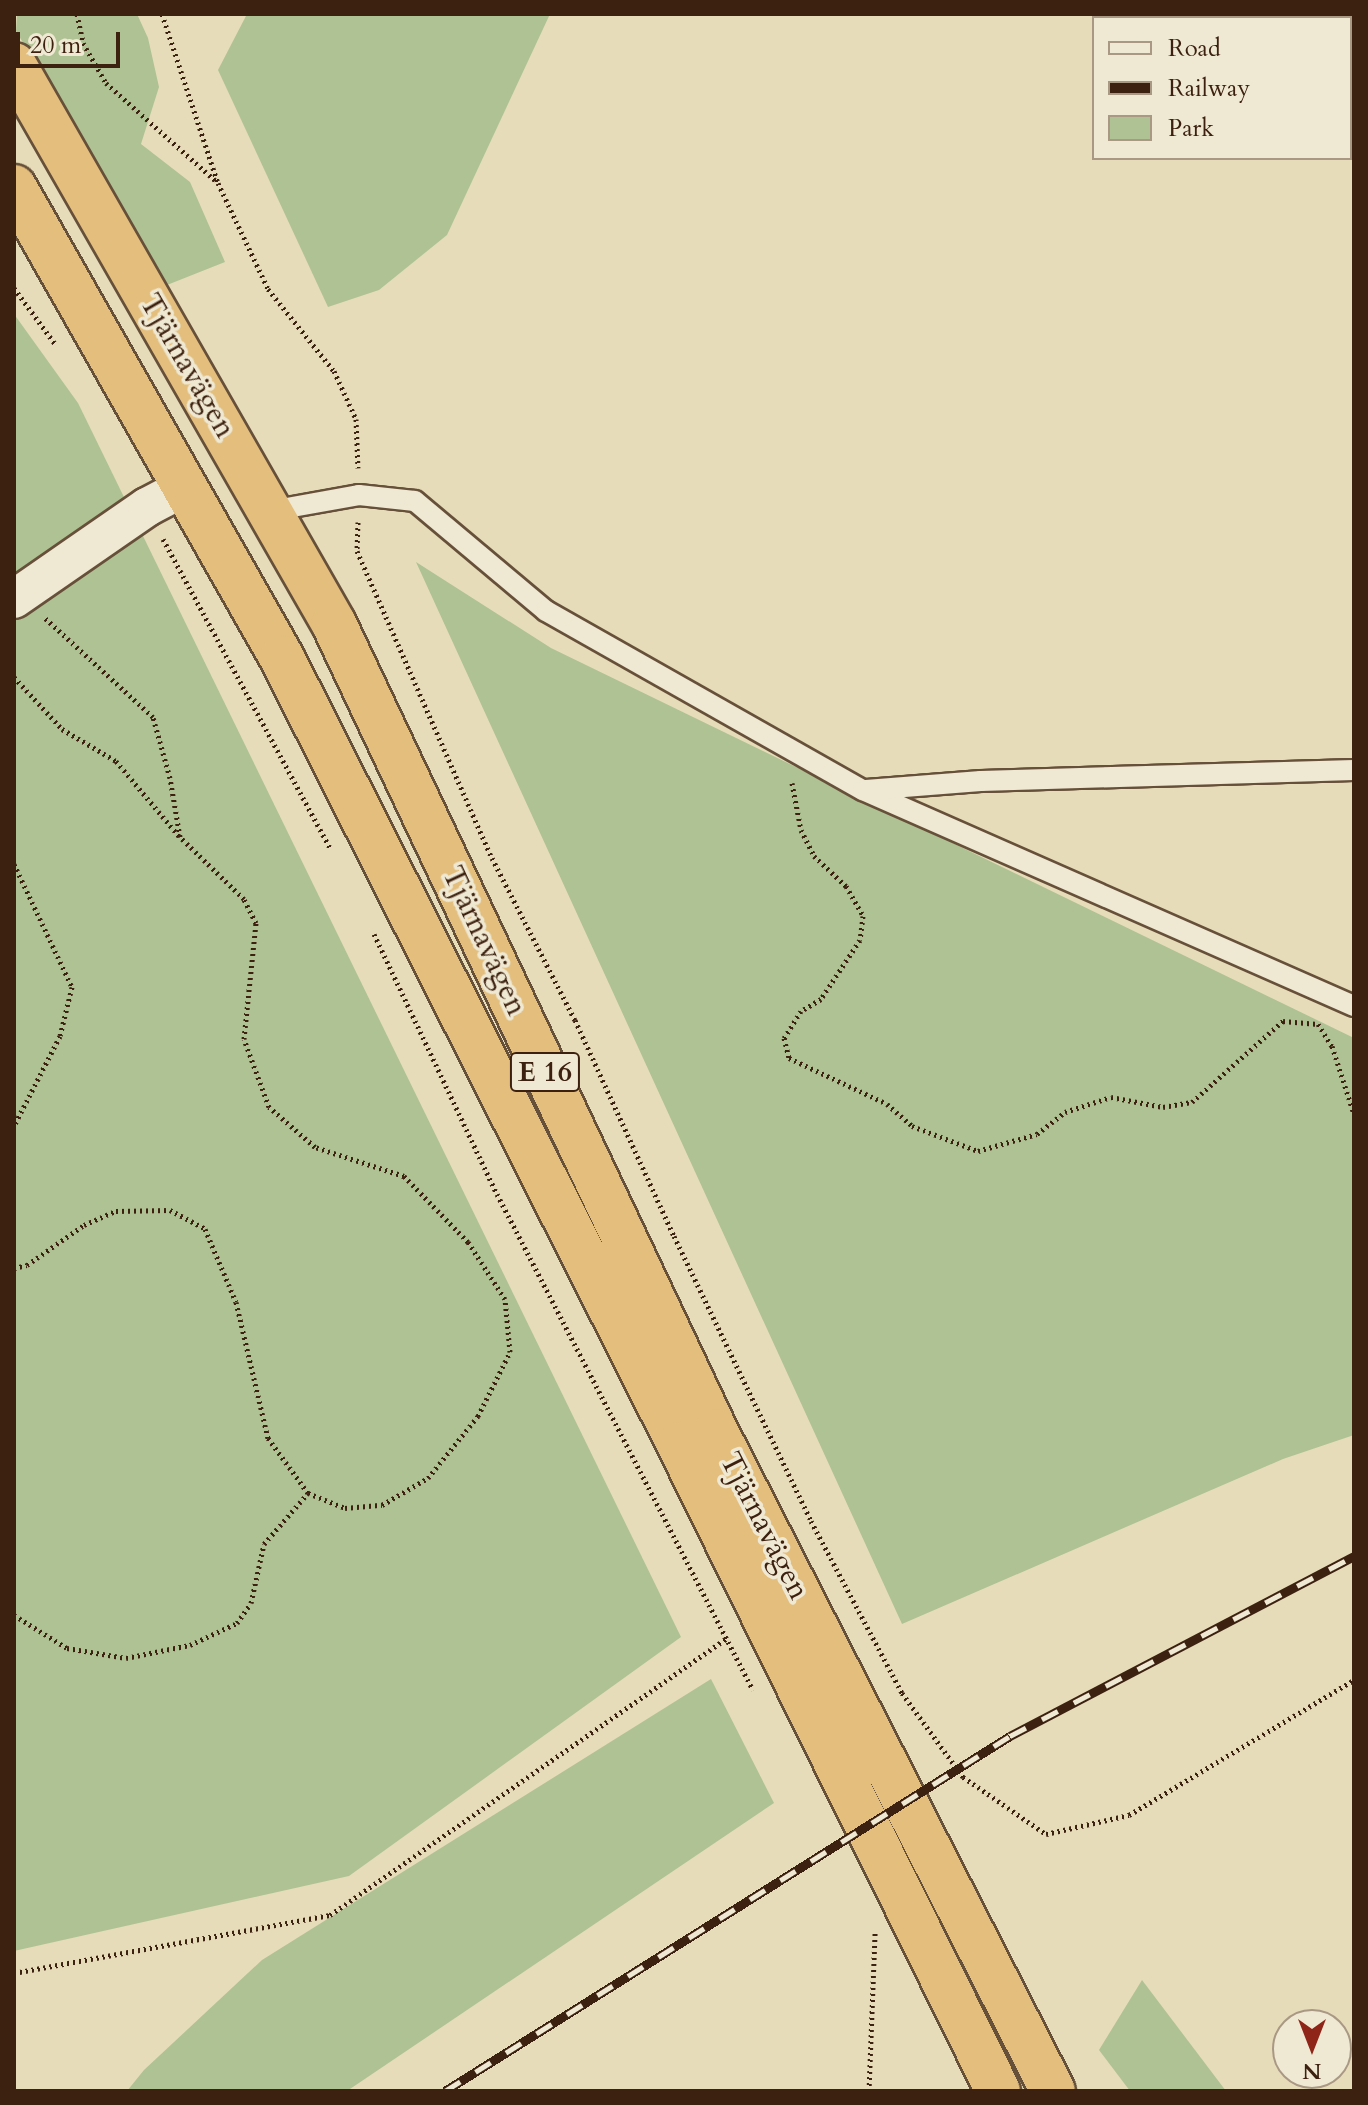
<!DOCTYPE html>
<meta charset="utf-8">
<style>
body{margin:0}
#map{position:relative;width:1368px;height:2105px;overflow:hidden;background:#e6dcb9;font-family:Cardo,serif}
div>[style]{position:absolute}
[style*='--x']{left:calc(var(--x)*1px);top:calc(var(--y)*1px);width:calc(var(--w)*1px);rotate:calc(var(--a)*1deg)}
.green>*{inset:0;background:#afc294}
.path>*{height:5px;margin-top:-2.5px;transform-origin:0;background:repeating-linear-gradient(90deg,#3d2110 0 2px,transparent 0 6px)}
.roads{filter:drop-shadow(2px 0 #67503a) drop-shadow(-2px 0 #67503a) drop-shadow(0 2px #67503a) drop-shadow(0 -2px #67503a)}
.lane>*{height:20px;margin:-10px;padding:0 10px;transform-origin:10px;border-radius:10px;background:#efe8d2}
.street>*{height:38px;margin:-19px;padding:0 19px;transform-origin:19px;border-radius:19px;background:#efe8d2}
.highway>*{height:44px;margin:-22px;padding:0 22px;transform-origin:22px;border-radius:22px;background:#e3be7c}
.rail>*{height:9px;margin-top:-4.5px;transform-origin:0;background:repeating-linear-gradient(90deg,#efe8d2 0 18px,#3d2110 0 36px);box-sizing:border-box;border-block:2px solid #3d2110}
span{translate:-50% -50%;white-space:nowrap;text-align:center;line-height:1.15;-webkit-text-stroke:7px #efe8d2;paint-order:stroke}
.shield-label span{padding:2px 6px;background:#efe8d2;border:2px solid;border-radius:6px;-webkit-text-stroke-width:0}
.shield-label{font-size:28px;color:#3d2110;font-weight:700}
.street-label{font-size:30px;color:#3d2110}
.frame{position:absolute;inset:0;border:16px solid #3d2110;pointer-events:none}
.legend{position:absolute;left:1092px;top:16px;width:260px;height:144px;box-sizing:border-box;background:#efe8d2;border:2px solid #a89884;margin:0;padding:10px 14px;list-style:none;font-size:24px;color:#3d2110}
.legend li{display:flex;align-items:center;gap:16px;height:40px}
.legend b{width:40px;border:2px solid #a89884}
.north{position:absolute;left:1272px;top:2009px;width:80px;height:80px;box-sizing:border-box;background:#efe8d2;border:2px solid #a89884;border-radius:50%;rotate:180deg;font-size:22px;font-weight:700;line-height:32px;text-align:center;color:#3d2110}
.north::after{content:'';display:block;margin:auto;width:28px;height:36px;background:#8f2418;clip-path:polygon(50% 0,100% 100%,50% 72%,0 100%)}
.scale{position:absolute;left:16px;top:32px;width:104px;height:36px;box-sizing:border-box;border:4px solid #3d2110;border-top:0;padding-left:10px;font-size:24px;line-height:28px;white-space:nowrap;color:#3d2110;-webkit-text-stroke:6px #efe8d2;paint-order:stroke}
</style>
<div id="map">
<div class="green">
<div style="clip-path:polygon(17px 14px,137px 14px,148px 38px,159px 87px,141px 144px,190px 182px,225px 262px,167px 285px,16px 31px)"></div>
<div style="clip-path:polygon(247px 14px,550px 14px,447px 235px,379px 290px,328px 307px,218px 70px)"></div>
<div style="clip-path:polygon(14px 314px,78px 403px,681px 1637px,349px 1876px,14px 1951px)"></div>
<div style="clip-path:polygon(416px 562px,551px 648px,1354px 1038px,1354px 1435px,1283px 1459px,902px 1624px)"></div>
<div style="clip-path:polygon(711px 1679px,774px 1803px,347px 2091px,127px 2091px,144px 2070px,262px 1960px)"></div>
<div style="clip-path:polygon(1142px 1980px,1226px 2091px,1130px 2091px,1099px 2050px)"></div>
</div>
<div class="path">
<div style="--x:77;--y:14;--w:30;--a:78"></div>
<div style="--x:83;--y:43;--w:46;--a:60.1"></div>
<div style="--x:106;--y:83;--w:147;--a:41.7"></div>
<div style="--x:162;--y:14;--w:178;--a:71.7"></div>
<div style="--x:218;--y:183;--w:117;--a:64.7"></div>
<div style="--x:268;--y:289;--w:105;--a:51.2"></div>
<div style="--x:334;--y:371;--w:53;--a:65.4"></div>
<div style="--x:356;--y:419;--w:49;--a:87.7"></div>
<div style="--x:14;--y:288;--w:71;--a:53.6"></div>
<div style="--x:358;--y:522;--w:29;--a:92"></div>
<div style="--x:357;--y:551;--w:335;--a:66.3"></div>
<div style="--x:492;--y:858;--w:182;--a:62.9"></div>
<div style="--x:575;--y:1020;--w:238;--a:65.4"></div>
<div style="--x:674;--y:1236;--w:316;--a:64.3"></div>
<div style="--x:811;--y:1521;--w:195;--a:62.1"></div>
<div style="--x:902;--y:1693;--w:104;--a:54"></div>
<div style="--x:963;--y:1777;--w:101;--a:34.5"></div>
<div style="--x:1046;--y:1834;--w:85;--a:-12.9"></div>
<div style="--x:1129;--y:1815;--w:262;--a:-31"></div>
<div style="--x:163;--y:539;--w:353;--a:61.6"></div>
<div style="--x:14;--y:677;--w:71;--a:47.3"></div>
<div style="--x:62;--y:729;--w:63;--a:30.7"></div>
<div style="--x:116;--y:761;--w:98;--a:50"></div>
<div style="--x:792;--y:783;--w:48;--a:79.2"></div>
<div style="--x:801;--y:830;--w:29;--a:63"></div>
<div style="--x:814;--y:856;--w:44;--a:43.2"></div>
<div style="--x:846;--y:886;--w:34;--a:60"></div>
<div style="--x:863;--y:916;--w:24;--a:97"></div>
<div style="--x:860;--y:940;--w:71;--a:123.5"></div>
<div style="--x:821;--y:999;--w:23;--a:149"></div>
<div style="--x:801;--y:1011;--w:32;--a:122"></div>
<div style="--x:784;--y:1038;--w:21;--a:76"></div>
<div style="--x:789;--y:1058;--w:108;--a:25.1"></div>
<div style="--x:887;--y:1104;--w:33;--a:41"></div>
<div style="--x:912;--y:1126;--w:71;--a:20.7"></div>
<div style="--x:978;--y:1151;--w:61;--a:-16.1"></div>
<div style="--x:1037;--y:1134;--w:36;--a:-38"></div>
<div style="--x:1065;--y:1112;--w:48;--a:-18.1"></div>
<div style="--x:1111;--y:1097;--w:53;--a:10.9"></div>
<div style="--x:1163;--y:1107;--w:29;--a:-10"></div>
<div style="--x:1192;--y:1102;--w:122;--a:-41.7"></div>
<div style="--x:1283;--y:1021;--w:35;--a:5"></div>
<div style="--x:1318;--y:1024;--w:26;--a:58"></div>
<div style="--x:1332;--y:1046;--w:71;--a:72.1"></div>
<div style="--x:14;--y:864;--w:136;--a:64.8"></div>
<div style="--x:72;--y:987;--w:50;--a:103.8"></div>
<div style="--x:60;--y:1036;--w:101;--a:117.1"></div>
<div style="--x:374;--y:934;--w:288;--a:64.7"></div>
<div style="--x:497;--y:1194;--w:558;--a:62.7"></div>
<div style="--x:14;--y:1268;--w:13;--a:-13"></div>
<div style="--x:27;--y:1265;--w:70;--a:-35.1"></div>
<div style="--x:84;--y:1225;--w:35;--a:-24"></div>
<div style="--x:116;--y:1211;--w:54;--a:-1.1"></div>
<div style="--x:170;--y:1210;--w:40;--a:28"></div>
<div style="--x:205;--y:1229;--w:79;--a:67"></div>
<div style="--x:236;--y:1302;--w:140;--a:76.8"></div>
<div style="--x:268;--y:1438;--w:68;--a:54"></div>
<div style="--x:308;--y:1493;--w:40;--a:22"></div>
<div style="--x:345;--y:1508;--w:37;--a:-5"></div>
<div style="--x:382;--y:1505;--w:53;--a:-30.4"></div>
<div style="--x:428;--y:1478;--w:80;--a:-51.1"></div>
<div style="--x:478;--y:1416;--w:72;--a:-63.4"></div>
<div style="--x:510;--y:1352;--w:53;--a:-95.4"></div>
<div style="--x:505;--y:1299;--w:68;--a:-123"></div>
<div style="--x:468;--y:1242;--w:92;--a:-134.1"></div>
<div style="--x:404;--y:1176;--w:94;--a:-162"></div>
<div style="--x:315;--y:1147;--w:61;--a:-139"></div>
<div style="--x:269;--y:1107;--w:72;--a:-110.2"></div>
<div style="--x:244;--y:1039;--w:117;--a:-84.1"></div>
<div style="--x:256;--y:923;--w:27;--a:-117"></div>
<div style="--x:244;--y:899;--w:89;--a:-135.9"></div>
<div style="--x:180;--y:837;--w:60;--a:-99.6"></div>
<div style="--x:170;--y:778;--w:63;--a:-105.6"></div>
<div style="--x:153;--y:717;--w:147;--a:-137.5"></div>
<div style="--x:14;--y:1615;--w:62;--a:31.9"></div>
<div style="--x:67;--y:1648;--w:60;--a:9.6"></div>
<div style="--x:126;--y:1658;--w:65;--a:-11.5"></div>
<div style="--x:190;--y:1645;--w:52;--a:-25.1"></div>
<div style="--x:237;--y:1623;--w:24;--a:-55"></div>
<div style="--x:251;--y:1603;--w:60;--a:-77.6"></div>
<div style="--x:264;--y:1544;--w:67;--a:-49.2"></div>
<div style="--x:14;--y:1973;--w:321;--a:-10.4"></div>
<div style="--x:330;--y:1915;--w:483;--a:-34.9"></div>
<div style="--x:869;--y:2091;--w:159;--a:-87.8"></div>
</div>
<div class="roads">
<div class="lane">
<div style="--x:270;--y:511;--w:90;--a:-10.2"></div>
<div style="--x:359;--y:495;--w:56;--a:6.1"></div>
<div style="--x:415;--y:501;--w:171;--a:40"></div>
<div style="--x:546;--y:611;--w:364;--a:29.5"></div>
<div style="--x:863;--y:790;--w:536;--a:23.75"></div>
<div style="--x:866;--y:790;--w:115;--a:-4.5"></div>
<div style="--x:981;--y:781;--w:373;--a:-1.7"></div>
</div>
<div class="street">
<div style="--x:14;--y:599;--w:162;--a:-34.7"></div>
<div style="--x:147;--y:507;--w:43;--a:-27.8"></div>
</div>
<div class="highway">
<div style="--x:14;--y:65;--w:644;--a:60.21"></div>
<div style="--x:334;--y:624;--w:894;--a:64.7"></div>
<div style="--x:716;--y:1432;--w:740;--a:62.92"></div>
<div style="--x:14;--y:187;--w:542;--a:60.36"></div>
<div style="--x:282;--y:658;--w:881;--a:63.2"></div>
<div style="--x:679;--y:1444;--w:721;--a:63.75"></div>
</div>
</div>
<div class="rail">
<div style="--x:445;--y:2091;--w:667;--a:-32.14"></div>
<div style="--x:1010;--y:1736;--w:388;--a:-27.6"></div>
</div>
<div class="shield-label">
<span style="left:545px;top:1072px">E 16</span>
</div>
<div class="street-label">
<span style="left:187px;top:366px;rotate:60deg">Tjärnavägen</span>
<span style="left:484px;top:941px;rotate:65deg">Tjärnavägen</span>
<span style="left:764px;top:1526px;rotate:63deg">Tjärnavägen</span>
</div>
<div class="frame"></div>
<ul class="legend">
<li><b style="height:10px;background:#efe8d2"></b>Road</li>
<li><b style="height:10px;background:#3d2110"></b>Railway</li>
<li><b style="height:22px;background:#afc294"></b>Park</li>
</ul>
<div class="north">N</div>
<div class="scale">20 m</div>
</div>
